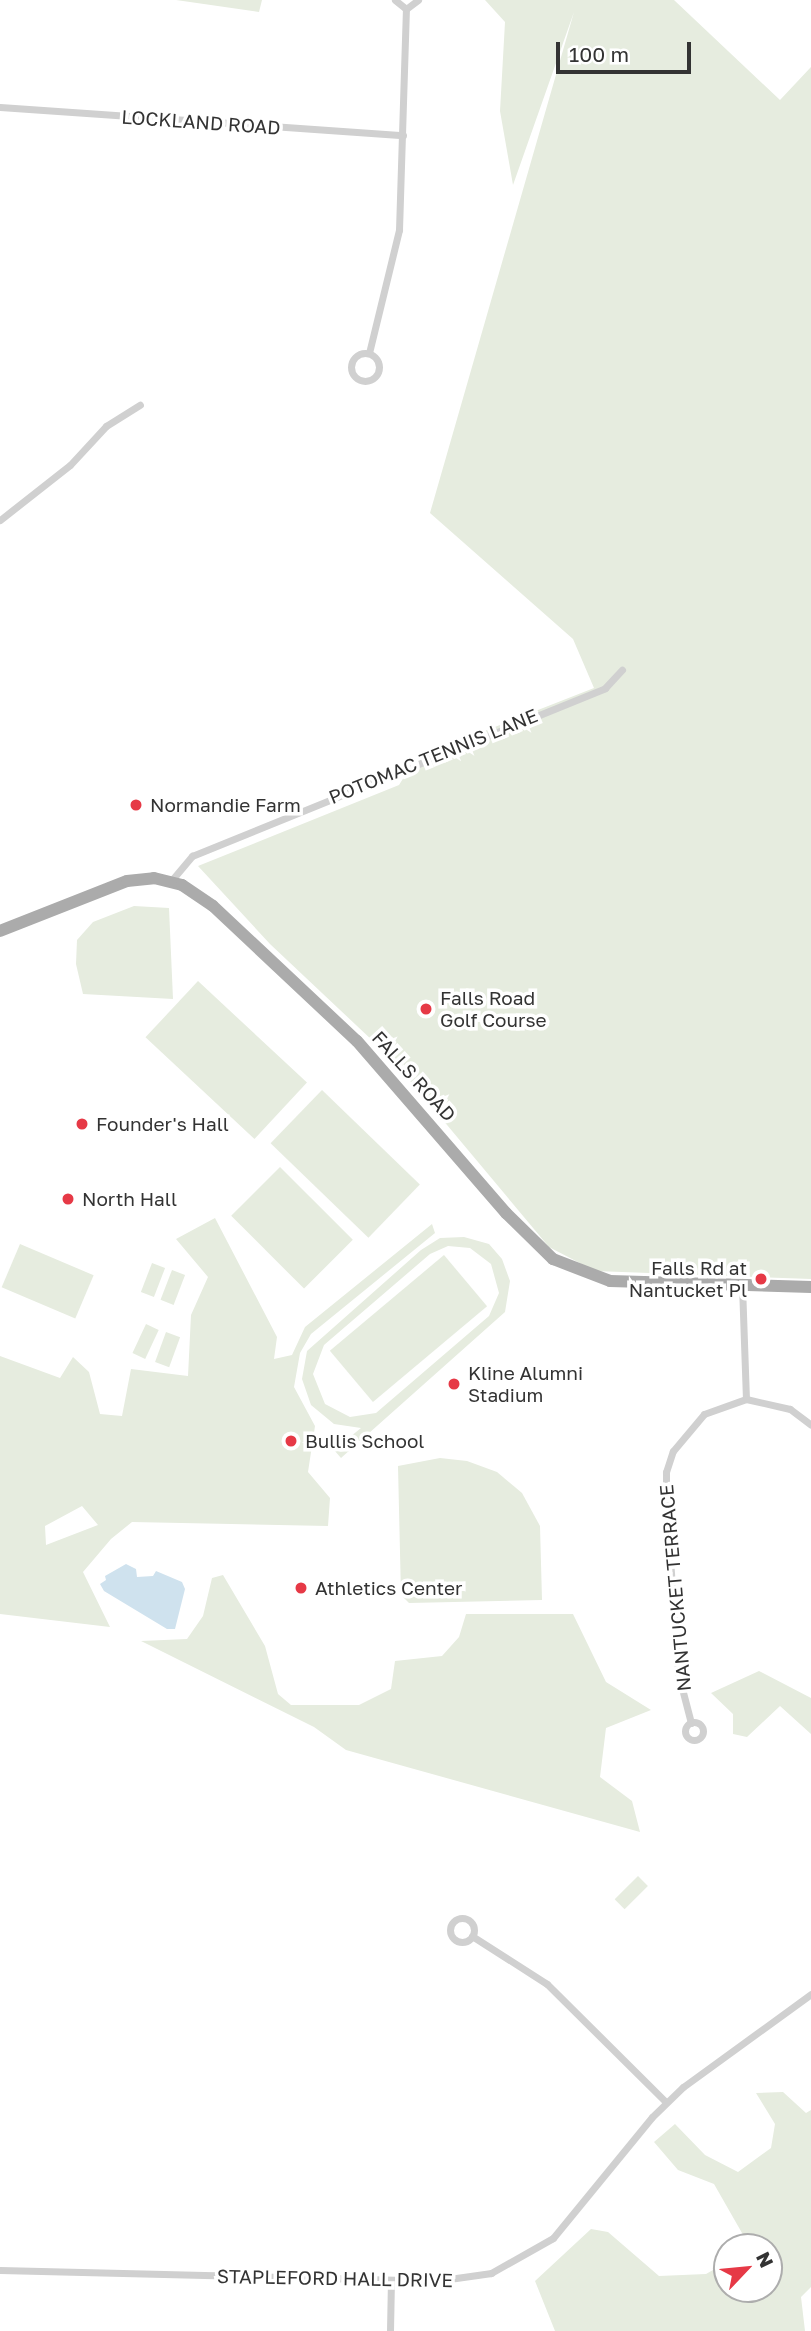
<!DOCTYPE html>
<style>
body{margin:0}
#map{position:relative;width:811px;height:2331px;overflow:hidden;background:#fff;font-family:"Golos Text",sans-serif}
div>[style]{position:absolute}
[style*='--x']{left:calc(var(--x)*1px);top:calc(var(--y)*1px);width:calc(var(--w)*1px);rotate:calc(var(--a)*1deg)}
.green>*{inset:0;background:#e6ecdf;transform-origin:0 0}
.water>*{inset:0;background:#cfe2ee}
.street>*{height:7px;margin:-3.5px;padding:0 3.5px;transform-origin:3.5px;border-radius:3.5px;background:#d0d0d0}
.street>.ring{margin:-3.5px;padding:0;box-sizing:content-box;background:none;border:7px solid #d0d0d0;border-radius:50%}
.primary>*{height:12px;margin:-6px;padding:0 6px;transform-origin:6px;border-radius:6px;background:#ababab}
.dots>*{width:19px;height:19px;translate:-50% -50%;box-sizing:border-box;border:4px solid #fff;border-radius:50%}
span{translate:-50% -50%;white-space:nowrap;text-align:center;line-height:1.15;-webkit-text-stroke:7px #fff;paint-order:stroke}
.street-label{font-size:19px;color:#333}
.poi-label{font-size:19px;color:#333}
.left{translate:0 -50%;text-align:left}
.right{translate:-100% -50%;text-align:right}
.north{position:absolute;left:713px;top:2233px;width:70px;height:70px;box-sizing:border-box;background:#fff;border:2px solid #adadad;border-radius:50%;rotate:64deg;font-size:19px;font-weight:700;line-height:28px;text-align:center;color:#333}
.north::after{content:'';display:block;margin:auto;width:24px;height:32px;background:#e63946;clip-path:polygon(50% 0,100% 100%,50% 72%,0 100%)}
.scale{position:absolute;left:556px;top:42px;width:135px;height:32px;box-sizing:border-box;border:4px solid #333;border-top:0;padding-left:9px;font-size:21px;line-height:24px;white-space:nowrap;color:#333;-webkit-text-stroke:5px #fff;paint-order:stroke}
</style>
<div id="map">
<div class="green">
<div style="clip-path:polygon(176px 0,262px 0,259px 12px)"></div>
<div style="clip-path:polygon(485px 0,674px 0,780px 100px,811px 67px,811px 1279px,595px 1271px,549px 1247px,391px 1058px,270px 944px,198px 866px,399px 785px,416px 758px,594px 688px,573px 639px,430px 513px,574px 12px,513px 185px,500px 111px,505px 22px)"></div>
<div style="clip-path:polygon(134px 906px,169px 908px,173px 999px,83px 994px,76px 964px,77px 940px,93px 922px)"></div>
<div style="left:198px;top:981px;width:149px;height:77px;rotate:43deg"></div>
<div style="left:322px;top:1090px;width:136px;height:74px;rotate:44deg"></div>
<div style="left:280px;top:1167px;width:103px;height:69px;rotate:45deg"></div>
<div style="clip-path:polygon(evenodd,215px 1218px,277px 1337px,274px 1359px,292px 1355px,305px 1327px,432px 1224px,435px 1233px,311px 1334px,300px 1353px,294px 1387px,315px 1426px,308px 1472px,330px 1498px,328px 1526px,132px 1522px,111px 1539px,83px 1572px,110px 1627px,0 1614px,0 1356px,60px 1378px,73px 1357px,89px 1372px,100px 1414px,122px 1416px,131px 1369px,188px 1376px,191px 1315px,208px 1277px,176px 1239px,215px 1218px,82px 1506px,98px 1525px,46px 1545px,45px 1526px,82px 1506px)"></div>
<div style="clip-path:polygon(evenodd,464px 1237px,489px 1244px,502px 1259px,510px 1281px,505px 1312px,341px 1458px,334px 1450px,361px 1428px,334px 1424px,311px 1405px,302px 1379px,307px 1351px,421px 1250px,440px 1238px,464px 1237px,448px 1246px,470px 1248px,491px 1264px,499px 1293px,489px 1316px,376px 1413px,350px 1417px,325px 1404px,313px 1374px,324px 1345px,430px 1254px,448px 1246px)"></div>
<div style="left:20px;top:1244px;width:80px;height:47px;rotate:23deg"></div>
<div style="left:444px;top:1255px;width:67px;height:149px;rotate:50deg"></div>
<div style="left:152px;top:1263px;width:14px;height:31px;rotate:21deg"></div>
<div style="left:172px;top:1270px;width:14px;height:32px;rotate:21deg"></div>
<div style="left:146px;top:1324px;width:14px;height:32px;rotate:25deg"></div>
<div style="left:166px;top:1332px;width:15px;height:32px;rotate:20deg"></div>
<div style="clip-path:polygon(440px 1458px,467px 1461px,497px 1472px,522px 1493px,540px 1526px,542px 1600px,409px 1603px,401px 1595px,398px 1466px)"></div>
<div style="clip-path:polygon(223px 1575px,265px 1646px,278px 1694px,291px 1705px,359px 1705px,391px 1689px,395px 1661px,442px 1656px,459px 1637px,466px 1614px,573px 1614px,606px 1682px,651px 1710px,606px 1728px,600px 1777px,632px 1801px,640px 1832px,346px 1750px,314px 1727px,141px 1641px,187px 1639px,203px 1616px,212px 1578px)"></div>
<div style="clip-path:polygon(759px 1671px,811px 1698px,811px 1734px,780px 1706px,747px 1737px,733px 1734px,733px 1714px,711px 1693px)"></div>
<div style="left:638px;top:1876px;width:14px;height:33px;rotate:45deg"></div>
<div style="clip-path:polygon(783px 2092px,806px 2113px,811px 2110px,811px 2287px,801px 2297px,805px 2331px,555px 2331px,535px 2281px,591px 2229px,608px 2232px,659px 2276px,706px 2274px,727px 2262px,727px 2289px,769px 2289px,769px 2247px,750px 2247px,714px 2184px,678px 2170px,654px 2142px,675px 2124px,705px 2155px,738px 2172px,771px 2148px,775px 2124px,756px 2093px)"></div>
</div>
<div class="water">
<div style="clip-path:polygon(126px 1564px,136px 1569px,137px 1577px,153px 1576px,156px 1571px,182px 1582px,185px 1589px,175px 1629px,167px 1629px,104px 1591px,100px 1584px,106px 1580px,105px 1576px)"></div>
</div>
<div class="street">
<div style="--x:395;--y:0;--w:14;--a:39"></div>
<div style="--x:406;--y:9;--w:15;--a:-37"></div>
<div style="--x:0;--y:107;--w:404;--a:4"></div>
<div class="ring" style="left:351px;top:353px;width:21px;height:21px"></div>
<div style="--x:369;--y:353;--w:127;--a:-76.3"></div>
<div style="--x:399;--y:230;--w:221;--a:-88.2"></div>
<div style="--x:0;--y:520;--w:89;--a:-38.2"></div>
<div style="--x:70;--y:465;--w:53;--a:-47.3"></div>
<div style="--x:106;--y:426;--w:40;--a:-32"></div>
<div style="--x:171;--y:881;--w:33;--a:-50"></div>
<div style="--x:192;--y:856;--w:446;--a:-22.1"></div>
<div style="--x:605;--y:688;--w:25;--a:-47"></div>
<div style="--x:742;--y:1285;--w:114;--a:88"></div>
<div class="ring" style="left:685px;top:1722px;width:11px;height:11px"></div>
<div style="--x:691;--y:1723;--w:52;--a:-104.6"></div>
<div style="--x:678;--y:1673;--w:171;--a:-94"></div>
<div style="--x:666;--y:1502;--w:30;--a:-90"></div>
<div style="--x:666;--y:1472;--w:22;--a:-72"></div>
<div style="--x:673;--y:1451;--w:48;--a:-50"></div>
<div style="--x:704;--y:1414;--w:45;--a:-19.7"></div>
<div style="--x:746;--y:1399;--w:45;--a:12.8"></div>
<div style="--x:790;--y:1409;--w:26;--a:37"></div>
<div class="ring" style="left:450px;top:1918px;width:17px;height:17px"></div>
<div style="--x:472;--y:1936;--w:89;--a:32.6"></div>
<div style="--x:547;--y:1984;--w:168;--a:44.8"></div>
<div style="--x:0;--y:2270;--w:435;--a:1.4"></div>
<div style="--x:435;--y:2281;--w:57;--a:-8.1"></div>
<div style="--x:491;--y:2273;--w:71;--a:-29.4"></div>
<div style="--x:553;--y:2238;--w:156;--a:-50.7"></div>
<div style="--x:652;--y:2117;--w:43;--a:-44.1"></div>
<div style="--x:683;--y:2087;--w:158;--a:-36"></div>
<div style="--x:390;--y:2331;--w:51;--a:-88.9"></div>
</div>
<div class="primary">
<div style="--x:0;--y:931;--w:136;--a:-21.5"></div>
<div style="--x:127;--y:881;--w:27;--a:-6"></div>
<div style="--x:154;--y:878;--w:29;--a:14"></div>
<div style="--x:182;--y:885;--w:37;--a:34"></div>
<div style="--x:213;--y:906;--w:197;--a:43.2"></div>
<div style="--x:357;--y:1041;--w:228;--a:49.1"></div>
<div style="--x:506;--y:1213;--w:66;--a:44.4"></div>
<div style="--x:553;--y:1259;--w:61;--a:21.1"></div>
<div style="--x:610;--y:1281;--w:201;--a:1.7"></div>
</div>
<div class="dots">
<div style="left:136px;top:805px;background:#e63946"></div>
<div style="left:426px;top:1009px;background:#e63946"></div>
<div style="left:82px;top:1124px;background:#e63946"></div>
<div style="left:68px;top:1199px;background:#e63946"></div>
<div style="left:761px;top:1279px;background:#e63946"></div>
<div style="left:454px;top:1384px;background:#e63946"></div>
<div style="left:291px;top:1441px;background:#e63946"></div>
<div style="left:301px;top:1588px;background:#e63946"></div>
</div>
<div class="street-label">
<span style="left:201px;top:122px;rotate:4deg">LOCKLAND ROAD</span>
<span style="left:433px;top:756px;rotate:-22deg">POTOMAC TENNIS LANE</span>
<span style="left:414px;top:1076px;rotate:48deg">FALLS ROAD</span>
<span style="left:675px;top:1588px;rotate:-95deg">NANTUCKET TERRACE</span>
<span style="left:335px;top:2278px;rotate:1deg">STAPLEFORD HALL DRIVE</span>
</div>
<div class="poi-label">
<span class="left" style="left:150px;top:805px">Normandie Farm</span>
<span class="left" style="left:440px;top:1009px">Falls Road<br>Golf Course</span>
<span class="left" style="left:96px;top:1124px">Founder's Hall</span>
<span class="left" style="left:82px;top:1199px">North Hall</span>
<span class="right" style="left:747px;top:1279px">Falls Rd at<br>Nantucket Pl</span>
<span class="left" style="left:468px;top:1384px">Kline Alumni<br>Stadium</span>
<span class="left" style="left:305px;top:1441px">Bullis School</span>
<span class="left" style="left:315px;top:1588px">Athletics Center</span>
</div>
<div class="north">N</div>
<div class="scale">100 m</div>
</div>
